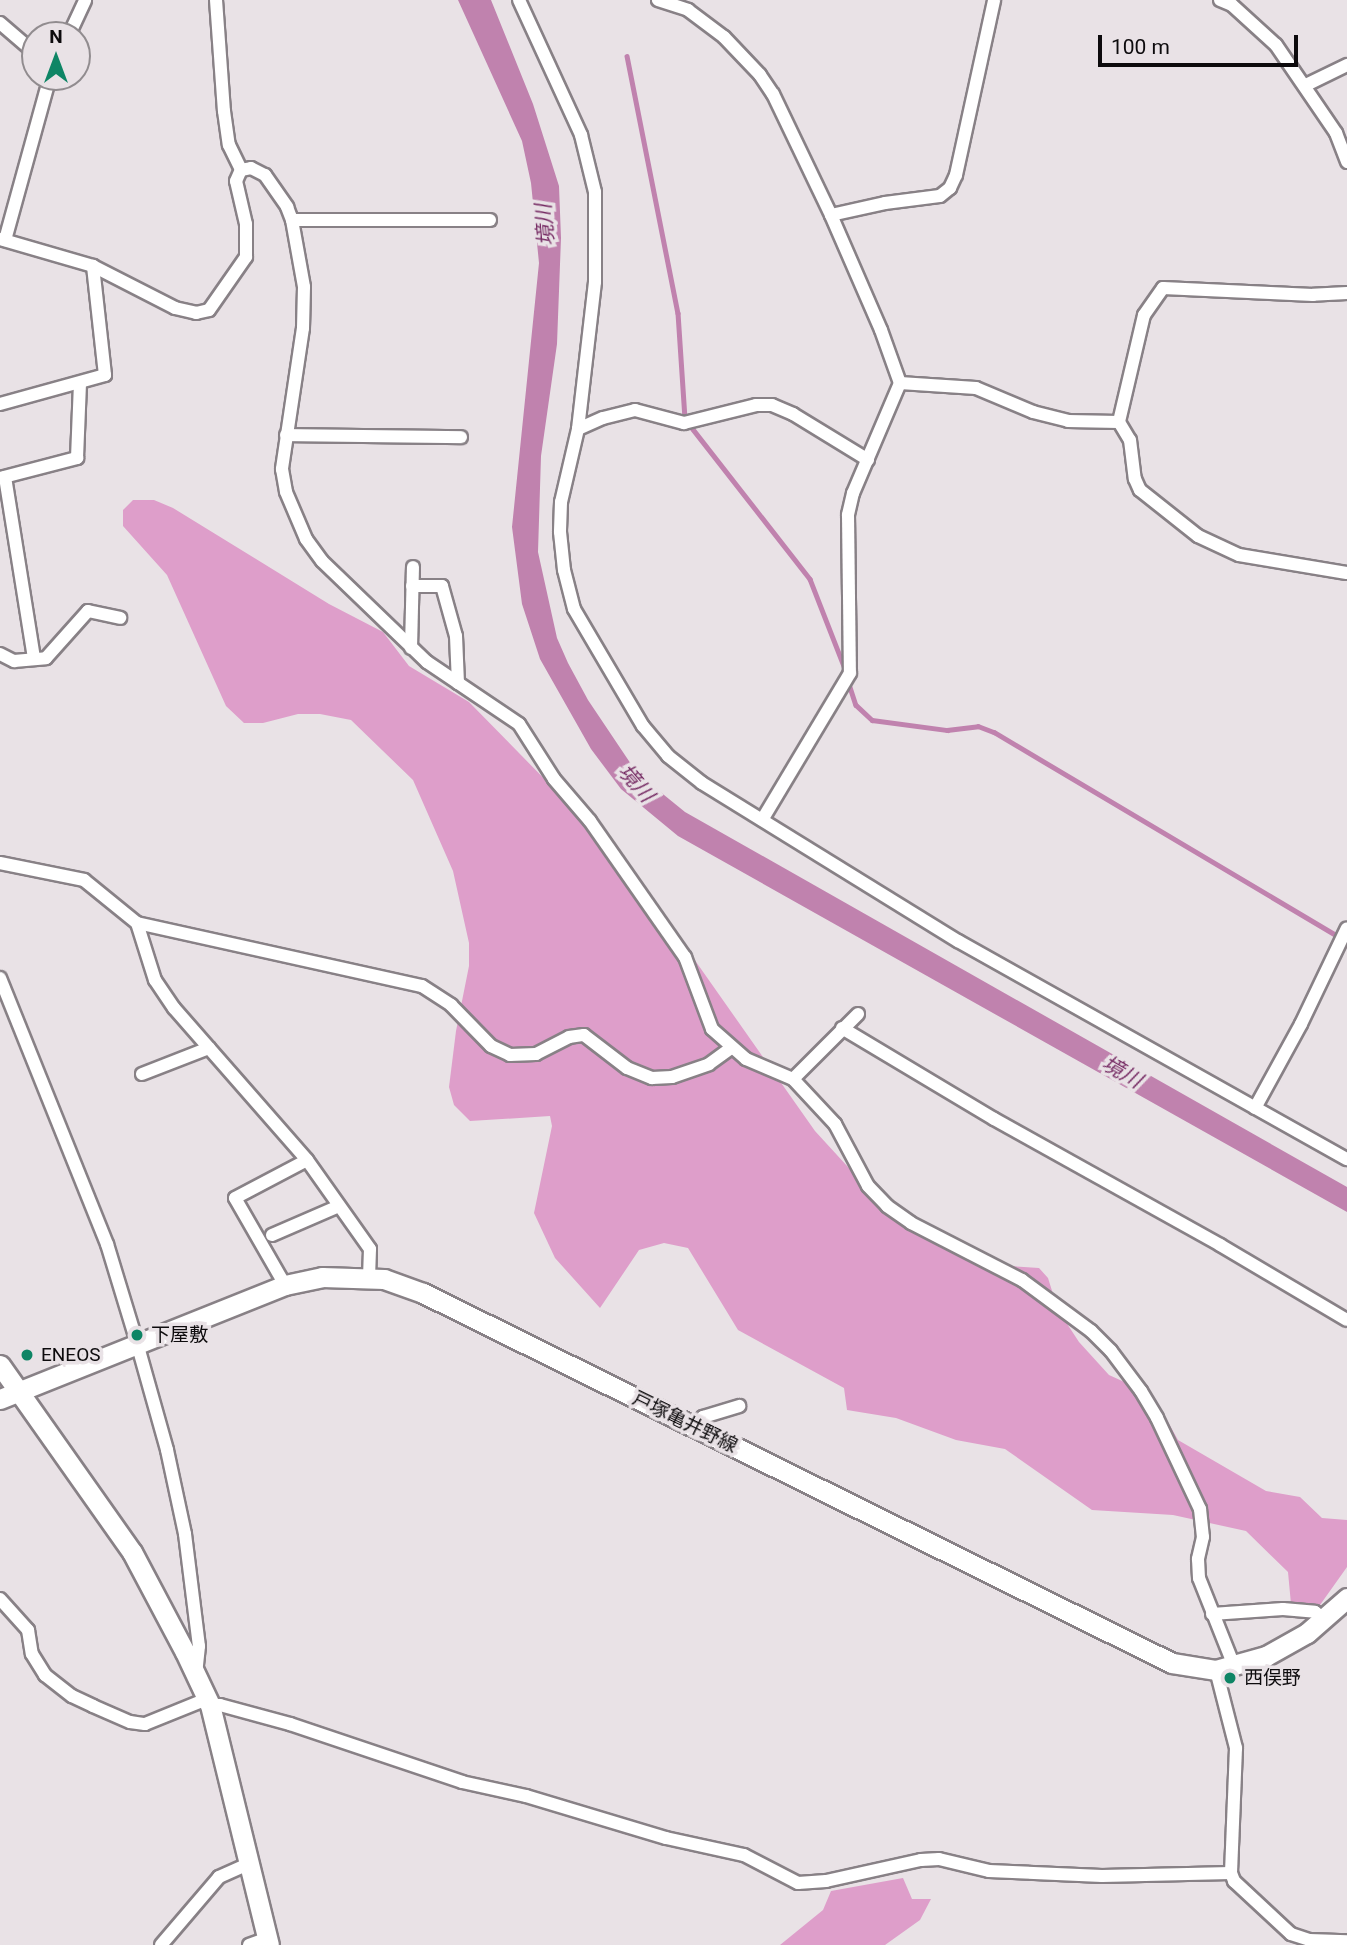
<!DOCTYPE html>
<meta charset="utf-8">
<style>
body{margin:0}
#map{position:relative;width:1347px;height:1945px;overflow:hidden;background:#e9e2e6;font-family:Roboto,"Noto Sans JP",sans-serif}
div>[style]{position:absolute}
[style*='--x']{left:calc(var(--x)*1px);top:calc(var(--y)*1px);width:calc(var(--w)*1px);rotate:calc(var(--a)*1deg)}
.forest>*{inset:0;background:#de9eca}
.water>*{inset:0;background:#c082ae}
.stream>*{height:4.5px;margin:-2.25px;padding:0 2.25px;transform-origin:2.25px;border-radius:2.25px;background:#c082ae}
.roads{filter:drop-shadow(2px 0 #888186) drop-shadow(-2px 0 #888186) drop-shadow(0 2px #888186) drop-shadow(0 -2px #888186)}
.street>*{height:12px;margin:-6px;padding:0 6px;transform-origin:6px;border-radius:6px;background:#fff}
.secondary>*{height:19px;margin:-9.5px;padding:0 9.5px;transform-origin:9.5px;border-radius:9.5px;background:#fff}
.dots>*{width:19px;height:19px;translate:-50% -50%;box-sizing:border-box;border:4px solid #e9e2e6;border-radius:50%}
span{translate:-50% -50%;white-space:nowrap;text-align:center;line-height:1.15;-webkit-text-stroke:7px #e9e2e6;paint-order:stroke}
.poi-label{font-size:19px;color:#0d0b0d}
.left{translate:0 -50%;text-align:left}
.street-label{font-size:19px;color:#0d0b0d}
.water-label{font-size:21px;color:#752a63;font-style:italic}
.north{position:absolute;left:21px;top:21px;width:70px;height:70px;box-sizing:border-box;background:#e9e2e6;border:2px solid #918c8f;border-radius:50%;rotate:0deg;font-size:19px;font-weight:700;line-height:28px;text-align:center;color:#0d0b0d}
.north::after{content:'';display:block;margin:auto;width:24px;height:32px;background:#0e8565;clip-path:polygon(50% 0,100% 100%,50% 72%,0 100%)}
.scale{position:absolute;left:1098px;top:35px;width:200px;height:32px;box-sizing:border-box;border:4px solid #0d0b0d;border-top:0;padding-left:9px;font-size:21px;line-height:24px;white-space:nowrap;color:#0d0b0d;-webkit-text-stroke:5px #e9e2e6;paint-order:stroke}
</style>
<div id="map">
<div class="forest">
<div style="clip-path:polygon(133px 500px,154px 500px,173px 508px,329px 604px,383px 632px,409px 666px,469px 702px,567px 802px,668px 922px,815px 1131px,892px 1215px,994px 1265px,1039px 1268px,1048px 1278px,1058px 1310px,1079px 1342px,1109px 1375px,1153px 1395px,1178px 1440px,1266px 1491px,1300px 1497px,1322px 1518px,1347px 1520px,1347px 1567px,1320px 1605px,1291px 1604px,1288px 1572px,1246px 1531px,1173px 1515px,1092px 1510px,1005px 1449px,956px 1440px,896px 1418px,847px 1410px,844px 1388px,738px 1330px,688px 1248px,664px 1243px,639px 1250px,600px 1308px,555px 1258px,534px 1213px,552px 1126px,550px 1116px,470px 1121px,454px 1105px,449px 1087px,456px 1031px,469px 966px,469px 943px,453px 871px,413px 780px,351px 720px,320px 714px,298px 714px,263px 723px,244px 723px,226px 706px,167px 575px,123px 526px,123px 510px)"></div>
<div style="clip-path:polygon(903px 1878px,912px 1899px,931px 1899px,920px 1920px,885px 1945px,780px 1945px,823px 1910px,831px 1891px)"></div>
</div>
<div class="water">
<div style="clip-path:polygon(458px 0,491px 0,533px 104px,559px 186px,561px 238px,557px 344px,541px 456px,538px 552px,557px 638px,568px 663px,588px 700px,637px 773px,685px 812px,1347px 1187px,1347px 1212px,678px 836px,621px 789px,591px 749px,540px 659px,522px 604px,512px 527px,539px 263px,531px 183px,522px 141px)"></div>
</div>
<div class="stream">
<div style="--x:627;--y:56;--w:262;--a:78.8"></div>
<div style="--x:678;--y:313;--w:106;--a:86.2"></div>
<div style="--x:685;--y:419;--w:203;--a:52"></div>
<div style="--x:810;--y:579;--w:97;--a:68.7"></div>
<div style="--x:848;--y:681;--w:25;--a:72"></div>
<div style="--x:856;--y:705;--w:22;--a:43"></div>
<div style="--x:872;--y:720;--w:76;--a:7.6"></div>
<div style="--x:947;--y:730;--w:31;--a:-7"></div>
<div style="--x:978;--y:726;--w:17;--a:21"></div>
<div style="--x:994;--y:732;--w:411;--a:30.7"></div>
</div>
<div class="roads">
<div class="street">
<div style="--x:216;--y:0;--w:111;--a:85.9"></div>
<div style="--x:224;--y:111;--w:34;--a:82"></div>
<div style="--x:229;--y:145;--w:28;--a:64"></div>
<div style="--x:519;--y:0;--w:149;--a:65.3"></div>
<div style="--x:581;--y:135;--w:59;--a:76.2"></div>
<div style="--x:595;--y:192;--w:90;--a:90"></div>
<div style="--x:595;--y:282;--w:148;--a:96.6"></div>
<div style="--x:578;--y:429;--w:75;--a:103.1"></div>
<div style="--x:561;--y:502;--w:30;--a:92"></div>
<div style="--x:560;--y:532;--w:38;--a:84"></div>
<div style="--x:564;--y:570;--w:40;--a:75.6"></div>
<div style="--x:574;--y:609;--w:136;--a:59.5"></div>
<div style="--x:643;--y:726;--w:39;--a:50"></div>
<div style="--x:668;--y:756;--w:43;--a:38.5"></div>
<div style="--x:702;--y:783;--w:301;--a:31.7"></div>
<div style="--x:958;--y:941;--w:446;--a:29.3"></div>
<div style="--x:658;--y:0;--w:32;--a:18"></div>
<div style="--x:688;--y:10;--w:45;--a:36.9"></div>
<div style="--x:724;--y:37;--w:52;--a:46.5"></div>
<div style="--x:760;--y:75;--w:23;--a:56"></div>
<div style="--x:773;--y:94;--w:134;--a:64.4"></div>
<div style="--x:831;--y:215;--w:125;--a:66.5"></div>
<div style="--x:881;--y:330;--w:56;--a:70.3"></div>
<div style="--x:900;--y:383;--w:120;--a:113.1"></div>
<div style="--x:853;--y:493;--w:23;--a:103"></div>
<div style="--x:848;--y:515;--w:158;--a:89.3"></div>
<div style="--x:850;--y:673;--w:171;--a:120.9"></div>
<div style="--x:1220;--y:0;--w:13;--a:23"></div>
<div style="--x:1232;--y:5;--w:59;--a:42.3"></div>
<div style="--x:1276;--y:45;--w:107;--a:55.7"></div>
<div style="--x:1336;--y:133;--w:31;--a:69"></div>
<div style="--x:0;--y:23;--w:46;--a:40.6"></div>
<div style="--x:69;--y:35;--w:38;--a:-65"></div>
<div style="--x:1306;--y:85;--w:46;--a:-26"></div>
<div style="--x:831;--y:215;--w:55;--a:-12.5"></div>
<div style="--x:885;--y:203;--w:55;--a:-7.3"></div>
<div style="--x:940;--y:196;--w:13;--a:-39"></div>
<div style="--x:950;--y:188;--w:14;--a:-65"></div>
<div style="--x:956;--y:175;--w:179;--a:-77.7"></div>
<div style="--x:292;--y:220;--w:198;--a:0"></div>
<div style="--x:0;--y:239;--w:97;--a:16.2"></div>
<div style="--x:93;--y:266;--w:92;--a:27.1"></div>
<div style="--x:175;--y:308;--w:22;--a:13"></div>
<div style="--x:196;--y:313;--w:13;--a:-13"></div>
<div style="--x:209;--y:310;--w:65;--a:-55.1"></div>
<div style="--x:246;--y:257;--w:33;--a:-90"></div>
<div style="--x:246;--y:224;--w:44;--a:-103.1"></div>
<div style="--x:236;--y:181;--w:12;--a:-66"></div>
<div style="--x:241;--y:170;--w:10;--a:-11"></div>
<div style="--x:251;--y:168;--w:16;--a:27"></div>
<div style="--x:265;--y:175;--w:39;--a:55"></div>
<div style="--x:287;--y:207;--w:14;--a:69"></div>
<div style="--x:292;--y:220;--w:68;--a:79.8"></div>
<div style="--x:304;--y:287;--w:41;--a:91.4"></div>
<div style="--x:303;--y:328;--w:143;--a:98.5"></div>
<div style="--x:282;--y:469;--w:23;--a:80"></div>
<div style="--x:286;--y:492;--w:51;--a:66.9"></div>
<div style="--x:306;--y:539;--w:27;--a:54"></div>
<div style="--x:322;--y:561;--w:146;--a:43.9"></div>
<div style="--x:427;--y:662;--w:111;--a:34"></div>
<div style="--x:519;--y:724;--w:65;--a:57.5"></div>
<div style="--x:554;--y:779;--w:55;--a:49.4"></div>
<div style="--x:590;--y:821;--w:166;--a:55.1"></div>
<div style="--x:685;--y:957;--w:77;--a:69.4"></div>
<div style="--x:712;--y:1029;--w:45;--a:41.4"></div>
<div style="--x:746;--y:1059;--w:51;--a:23.1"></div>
<div style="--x:793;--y:1079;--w:62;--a:47"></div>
<div style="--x:835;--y:1124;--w:70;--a:62"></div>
<div style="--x:868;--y:1186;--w:28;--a:46"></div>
<div style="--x:887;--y:1206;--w:29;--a:35"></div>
<div style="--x:911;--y:1223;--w:125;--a:27.2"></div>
<div style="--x:1022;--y:1280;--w:86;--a:36.5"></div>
<div style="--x:1091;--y:1331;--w:28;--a:45"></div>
<div style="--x:1111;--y:1351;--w:50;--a:53.1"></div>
<div style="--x:1141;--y:1391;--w:31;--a:59"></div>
<div style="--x:1157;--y:1418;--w:101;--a:64.7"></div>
<div style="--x:1200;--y:1509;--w:28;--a:84"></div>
<div style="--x:1203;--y:1537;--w:23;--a:103"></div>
<div style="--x:1198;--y:1559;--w:19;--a:87"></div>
<div style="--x:1199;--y:1578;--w:95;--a:68.3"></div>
<div style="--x:5;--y:240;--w:169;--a:-74.6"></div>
<div style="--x:1347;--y:293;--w:34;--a:177"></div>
<div style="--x:1313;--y:295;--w:150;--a:-177.3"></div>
<div style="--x:1163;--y:288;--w:33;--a:125"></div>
<div style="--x:1144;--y:315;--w:110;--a:103.2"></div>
<div style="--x:1119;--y:422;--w:21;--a:59"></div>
<div style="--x:1130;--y:440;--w:39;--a:83"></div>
<div style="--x:1135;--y:479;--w:12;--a:66"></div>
<div style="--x:1140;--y:490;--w:74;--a:38.4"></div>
<div style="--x:1198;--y:536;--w:45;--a:24.9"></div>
<div style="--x:1239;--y:555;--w:109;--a:9.5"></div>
<div style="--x:900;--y:383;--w:76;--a:3.8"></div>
<div style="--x:976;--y:388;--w:62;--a:22.8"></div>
<div style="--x:1033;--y:412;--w:36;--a:14"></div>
<div style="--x:1068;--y:421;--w:51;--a:1.1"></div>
<div style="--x:0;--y:404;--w:109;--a:-15.4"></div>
<div style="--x:105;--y:375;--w:110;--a:-96.3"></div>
<div style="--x:578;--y:429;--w:27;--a:-24"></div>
<div style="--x:603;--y:418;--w:33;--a:-14"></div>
<div style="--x:635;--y:410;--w:51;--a:14.9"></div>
<div style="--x:684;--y:423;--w:74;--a:-14"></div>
<div style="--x:756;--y:405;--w:16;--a:0"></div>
<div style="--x:772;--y:405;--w:23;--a:23"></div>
<div style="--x:793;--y:414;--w:88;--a:31.5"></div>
<div style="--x:286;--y:435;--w:175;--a:0.7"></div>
<div style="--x:5;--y:477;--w:183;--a:80.9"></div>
<div style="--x:0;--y:478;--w:80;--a:-14.6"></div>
<div style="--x:77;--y:458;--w:75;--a:-87.7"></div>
<div style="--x:412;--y:586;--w:30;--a:0"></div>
<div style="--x:442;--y:586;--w:52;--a:74.4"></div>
<div style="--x:456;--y:636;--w:47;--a:87.6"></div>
<div style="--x:411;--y:648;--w:81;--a:-88.6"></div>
<div style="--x:0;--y:654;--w:16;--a:27"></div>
<div style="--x:14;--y:661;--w:32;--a:-5"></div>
<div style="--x:46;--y:658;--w:63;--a:-48.2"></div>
<div style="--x:88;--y:611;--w:33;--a:12"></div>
<div style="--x:0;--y:863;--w:86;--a:11.4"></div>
<div style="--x:84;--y:880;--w:68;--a:39.1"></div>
<div style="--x:137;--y:923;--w:60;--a:72.5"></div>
<div style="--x:155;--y:980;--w:34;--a:56"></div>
<div style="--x:174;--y:1008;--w:202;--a:48.8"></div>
<div style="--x:307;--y:1160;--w:109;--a:54.7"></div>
<div style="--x:370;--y:1249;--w:27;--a:92"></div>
<div style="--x:137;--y:923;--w:292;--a:12.5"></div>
<div style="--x:422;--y:986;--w:35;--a:33"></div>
<div style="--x:451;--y:1005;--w:57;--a:45.7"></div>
<div style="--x:491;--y:1046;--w:21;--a:25"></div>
<div style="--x:510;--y:1055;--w:26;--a:-2"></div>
<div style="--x:536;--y:1054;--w:37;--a:-27"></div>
<div style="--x:569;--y:1037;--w:15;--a:-8"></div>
<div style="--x:584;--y:1035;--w:54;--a:37.5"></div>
<div style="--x:627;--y:1068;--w:27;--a:22"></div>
<div style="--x:652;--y:1078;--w:20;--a:-3"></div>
<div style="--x:672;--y:1077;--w:39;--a:-19"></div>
<div style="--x:709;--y:1064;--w:27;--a:-36"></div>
<div style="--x:0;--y:978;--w:287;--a:68.1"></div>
<div style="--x:107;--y:1244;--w:103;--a:73.1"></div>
<div style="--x:137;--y:1343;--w:111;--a:74.3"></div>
<div style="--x:167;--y:1450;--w:86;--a:77.9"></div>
<div style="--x:185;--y:1534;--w:113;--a:82.9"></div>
<div style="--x:199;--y:1646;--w:27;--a:96"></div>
<div style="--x:842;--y:1028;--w:177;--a:30.9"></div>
<div style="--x:994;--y:1119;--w:259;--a:29.1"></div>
<div style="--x:1220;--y:1245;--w:147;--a:30.6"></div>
<div style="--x:142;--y:1074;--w:72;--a:-21.2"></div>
<div style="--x:793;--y:1079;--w:92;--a:-45"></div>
<div style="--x:1255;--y:1108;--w:96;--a:-61.3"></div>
<div style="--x:1301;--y:1024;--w:106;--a:-64.4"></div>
<div style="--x:272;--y:1235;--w:73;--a:-23.4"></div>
<div style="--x:285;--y:1285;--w:100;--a:-119.9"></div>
<div style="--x:235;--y:1198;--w:81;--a:-27.8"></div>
<div style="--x:694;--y:1426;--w:13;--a:-45"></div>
<div style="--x:703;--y:1417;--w:38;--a:-17"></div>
<div style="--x:0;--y:1599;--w:42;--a:47.9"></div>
<div style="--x:28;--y:1630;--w:24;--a:81"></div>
<div style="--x:32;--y:1654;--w:25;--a:58"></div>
<div style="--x:45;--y:1675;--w:34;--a:38"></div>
<div style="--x:72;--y:1696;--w:23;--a:25"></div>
<div style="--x:93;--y:1706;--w:40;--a:23.4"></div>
<div style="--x:130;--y:1722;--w:15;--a:8"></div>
<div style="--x:145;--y:1724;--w:67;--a:-22"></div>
<div style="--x:1212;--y:1614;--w:71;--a:-4"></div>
<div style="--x:1283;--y:1609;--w:32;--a:5"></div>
<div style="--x:1315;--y:1612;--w:11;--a:38"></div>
<div style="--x:1216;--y:1670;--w:81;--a:75.6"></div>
<div style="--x:1236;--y:1748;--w:125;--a:92.3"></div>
<div style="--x:210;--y:1705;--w:10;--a:0"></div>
<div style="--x:220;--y:1705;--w:73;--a:15.2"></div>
<div style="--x:290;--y:1724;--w:182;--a:18.6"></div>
<div style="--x:462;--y:1782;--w:66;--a:12.3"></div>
<div style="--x:526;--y:1796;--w:146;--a:16.7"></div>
<div style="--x:666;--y:1838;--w:80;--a:12.3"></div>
<div style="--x:744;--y:1855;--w:61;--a:27.4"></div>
<div style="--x:798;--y:1883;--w:28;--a:-4"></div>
<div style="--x:826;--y:1881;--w:97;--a:-12.5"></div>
<div style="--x:921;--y:1860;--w:18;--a:-3"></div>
<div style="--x:939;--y:1859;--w:51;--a:13.5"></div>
<div style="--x:989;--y:1871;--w:113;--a:2.5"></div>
<div style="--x:1102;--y:1876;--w:129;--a:-1.3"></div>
<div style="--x:1231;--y:1873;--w:9;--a:69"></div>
<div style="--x:1234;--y:1881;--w:78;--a:42.9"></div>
<div style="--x:1291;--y:1934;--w:19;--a:18"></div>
<div style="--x:1309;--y:1940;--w:38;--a:2"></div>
<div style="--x:161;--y:1945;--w:89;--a:-49.5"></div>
<div style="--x:219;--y:1877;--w:35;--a:-24"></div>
<div style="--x:249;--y:1945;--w:20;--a:-20"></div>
</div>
<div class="secondary">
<div style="--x:0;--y:1365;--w:229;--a:54.8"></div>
<div style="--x:132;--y:1552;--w:113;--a:62.1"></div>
<div style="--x:185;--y:1652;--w:59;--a:64.7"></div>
<div style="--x:210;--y:1705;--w:247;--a:76.2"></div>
<div style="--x:0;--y:1399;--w:307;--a:-21.8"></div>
<div style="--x:285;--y:1285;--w:38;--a:-12"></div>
<div style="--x:322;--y:1277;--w:62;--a:1.8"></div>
<div style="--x:384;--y:1279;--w:41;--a:19.7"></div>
<div style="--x:423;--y:1293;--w:835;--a:26.29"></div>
<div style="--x:1172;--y:1663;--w:45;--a:9"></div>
<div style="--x:1216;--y:1670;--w:52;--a:-15.6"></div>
<div style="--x:1266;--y:1656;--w:47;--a:-29.3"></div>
<div style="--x:1307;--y:1633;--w:53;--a:-41.2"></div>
</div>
</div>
<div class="dots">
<div style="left:137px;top:1335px;background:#0e8565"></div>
<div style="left:27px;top:1355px;background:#0e8565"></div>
<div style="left:1230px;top:1678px;background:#0e8565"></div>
</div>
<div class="poi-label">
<span class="left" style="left:151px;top:1335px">下屋敷</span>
<span class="left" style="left:41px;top:1355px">ENEOS</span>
<span class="left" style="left:1244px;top:1678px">西俣野</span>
</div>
<div class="street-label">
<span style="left:685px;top:1422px;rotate:26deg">戸塚亀井野線</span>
</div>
<div class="water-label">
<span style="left:545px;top:225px;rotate:-95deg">境川</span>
<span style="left:636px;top:783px;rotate:49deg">境川</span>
<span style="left:1122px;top:1072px;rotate:30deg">境川</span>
</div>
<div class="north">N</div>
<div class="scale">100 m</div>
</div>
